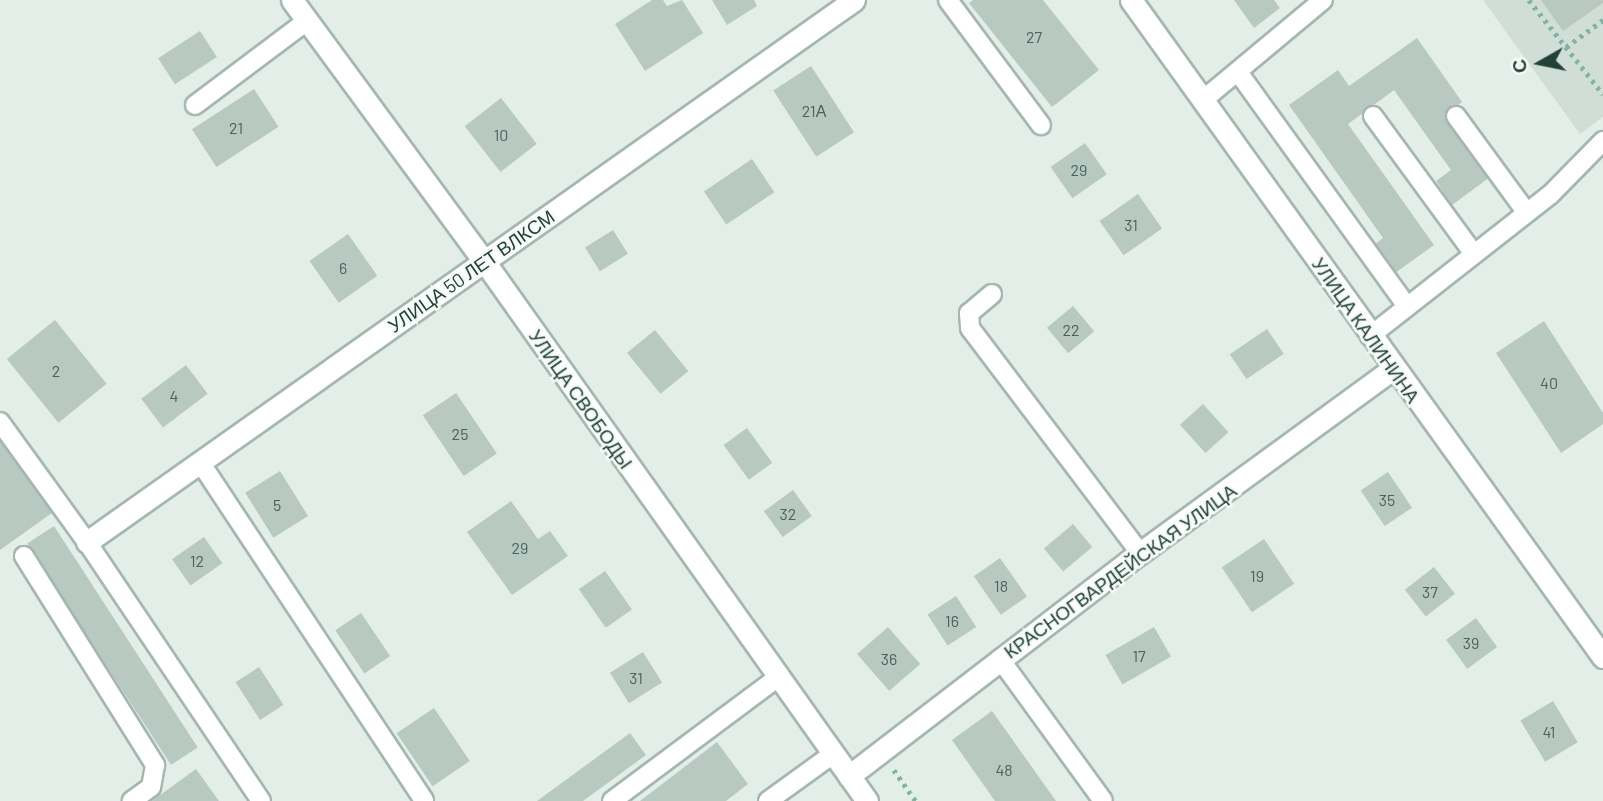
<!DOCTYPE html>
<meta charset="utf-8">
<style>
body{margin:0}
#map{position:relative;width:1603px;height:801px;overflow:hidden;background:#e3eee9;font-family:Barlow,sans-serif}
div>[style]{position:absolute}
[style*='--x']{left:calc(var(--x)*1px);top:calc(var(--y)*1px);width:calc(var(--w)*1px);rotate:calc(var(--a)*1deg)}
.built>*{inset:0;background:#d1ded8}
.building>*{inset:0;background:#b8c9c2;transform-origin:0 0}
.path>*{height:4.5px;margin-top:-2.25px;transform-origin:0;background:repeating-linear-gradient(90deg,#81b4a2 0 3.5px,transparent 0 8.5px)}
.roads{filter:drop-shadow(2px 0 #a5b7b0) drop-shadow(-2px 0 #a5b7b0) drop-shadow(0 2px #a5b7b0) drop-shadow(0 -2px #a5b7b0)}
.service>*{height:18px;margin:-9px;padding:0 9px;transform-origin:9px;border-radius:9px;background:#fff}
.minor>*{height:21px;margin:-10.5px;padding:0 10.5px;transform-origin:10.5px;border-radius:10.5px;background:#fff}
span{translate:-50% -50%;white-space:nowrap;text-align:center;line-height:1.15;-webkit-text-stroke:5px #f5faf7;paint-order:stroke}
.number-label{font-size:16px;color:#47645a}
.number-label span{-webkit-text-stroke-width:0}
.street-label{font-size:19px;color:#214237}
.north{position:absolute;left:1505px;top:28px;width:70px;height:70px;-webkit-text-stroke:5px #f5faf7;paint-order:stroke;rotate:261deg;font-size:19px;font-weight:700;line-height:28px;text-align:center;color:#214237}
.north::after{content:'';display:block;margin:auto;width:24px;height:32px;background:#214237;clip-path:polygon(50% 0,100% 100%,50% 72%,0 100%)}
</style>
<div id="map">
<div class="built">
<div style="clip-path:polygon(1483px 0,1603px 0,1603px 117px,1580px 134px)"></div>
</div>
<div class="building">
<div style="clip-path:polygon(652px 0,663px 0,667px 6px,682px 0,703px 33px,645px 71px,615px 24px)"></div>
<div style="clip-path:polygon(712px 0,754px 0,757px 6px,727px 25px)"></div>
<div style="clip-path:polygon(973px 0,1043px 0,1099px 70px,1052px 107px,969px 3px)"></div>
<div style="clip-path:polygon(1234px 0,1274px 0,1280px 8px,1254px 28px)"></div>
<div style="clip-path:polygon(1541px 0,1603px 0,1603px 3px,1563px 31px)"></div>
<div style="left:200px;top:31px;width:31px;height:50px;rotate:57deg"></div>
<div style="clip-path:polygon(1417px 38px,1462px 102px,1446px 114px,1490px 177px,1452px 205px,1436px 181px,1451px 170px,1394px 90px,1348px 124px,1434px 245px,1395px 273px,1375px 244px,1383px 238px,1289px 105px,1338px 70px,1349px 86px)"></div>
<div style="left:811px;top:66px;width:79px;height:45px;rotate:57deg"></div>
<div style="left:254px;top:89px;width:45px;height:74px;rotate:57deg"></div>
<div style="left:501px;top:98px;width:58px;height:46px;rotate:52deg"></div>
<div style="left:1085px;top:143px;width:38px;height:42px;rotate:55deg"></div>
<div style="left:752px;top:159px;width:40px;height:58px;rotate:56deg"></div>
<div style="left:1138px;top:194px;width:42px;height:47px;rotate:55deg"></div>
<div style="left:613px;top:230px;width:28px;height:33px;rotate:58deg"></div>
<div style="left:348px;top:234px;width:51px;height:47px;rotate:55deg"></div>
<div style="left:1073px;top:306px;width:33px;height:34px;rotate:50deg"></div>
<div style="left:55px;top:320px;width:82px;height:62px;rotate:51deg"></div>
<div style="clip-path:polygon(1544px 321px,1603px 413px,1603px 424px,1561px 453px,1496px 353px)"></div>
<div style="left:1267px;top:329px;width:30px;height:45px;rotate:56deg"></div>
<div style="left:655px;top:330px;width:53px;height:36px;rotate:51deg"></div>
<div style="left:186px;top:365px;width:36px;height:56px;rotate:53deg"></div>
<div style="left:456px;top:393px;width:73px;height:40px;rotate:56deg"></div>
<div style="left:1203px;top:404px;width:38px;height:31px;rotate:48deg"></div>
<div style="left:747px;top:428px;width:43px;height:29px;rotate:54deg"></div>
<div style="clip-path:polygon(0 441px,52px 513px,0 550px)"></div>
<div style="left:280px;top:471px;width:53px;height:41px;rotate:58deg"></div>
<div style="left:1388px;top:472px;width:43px;height:33px;rotate:56deg"></div>
<div style="left:793px;top:490px;width:32px;height:36px;rotate:54deg"></div>
<div style="clip-path:polygon(511px 501px,538px 539px,550px 531px,568px 556px,512px 595px,467px 532px)"></div>
<div style="left:1073px;top:524px;width:30px;height:38px;rotate:50deg"></div>
<div style="left:54px;top:526px;width:264px;height:32px;rotate:57deg"></div>
<div style="left:204px;top:537px;width:32px;height:39px;rotate:55deg"></div>
<div style="left:1264px;top:539px;width:54px;height:51px;rotate:56deg"></div>
<div style="left:1000px;top:558px;width:47px;height:32px;rotate:55deg"></div>
<div style="left:1434px;top:567px;width:34px;height:37px;rotate:52deg"></div>
<div style="left:605px;top:571px;width:47px;height:32px;rotate:55deg"></div>
<div style="left:956px;top:596px;width:37px;height:34px;rotate:57deg"></div>
<div style="left:361px;top:613px;width:52px;height:31px;rotate:56deg"></div>
<div style="left:1476px;top:618px;width:36px;height:37px;rotate:54deg"></div>
<div style="left:888px;top:627px;width:49px;height:41px;rotate:49deg"></div>
<div style="left:1154px;top:627px;width:34px;height:56px;rotate:60deg"></div>
<div style="left:643px;top:652px;width:36px;height:39px;rotate:58deg"></div>
<div style="left:259px;top:667px;width:45px;height:28px;rotate:57deg"></div>
<div style="left:1553px;top:701px;width:48px;height:38px;rotate:59deg"></div>
<div style="left:434px;top:708px;width:64px;height:45px;rotate:56deg"></div>
<div style="clip-path:polygon(992px 711px,1056px 801px,995px 801px,952px 740px)"></div>
<div style="clip-path:polygon(630px 733px,646px 755px,583px 801px,537px 801px)"></div>
<div style="clip-path:polygon(717px 742px,748px 784px,726px 801px,640px 801px)"></div>
<div style="clip-path:polygon(196px 769px,219px 801px,152px 801px)"></div>
</div>
<div class="path">
<div style="--x:1529;--y:0;--w:120;--a:51.8"></div>
<div style="--x:1566;--y:47;--w:46;--a:-36.1"></div>
<div style="--x:894;--y:770;--w:38;--a:55"></div>
</div>
<div class="roads">
<div class="service">
<div style="--x:948;--y:0;--w:156;--a:53.4"></div>
<div style="--x:1238;--y:72;--w:287;--a:54.2"></div>
<div style="--x:1203;--y:100;--w:156;--a:-39.8"></div>
<div style="--x:195;--y:105;--w:140;--a:-36.9"></div>
<div style="--x:1373;--y:116;--w:171;--a:53.8"></div>
<div style="--x:1456;--y:116;--w:120;--a:53.8"></div>
<div style="--x:992;--y:294;--w:30;--a:140"></div>
<div style="--x:969;--y:313;--w:15;--a:86"></div>
<div style="--x:970;--y:328;--w:282;--a:52.9"></div>
<div style="--x:1370;--y:336;--w:229;--a:-38.1"></div>
<div style="--x:1550;--y:195;--w:76;--a:-45.5"></div>
<div style="--x:0;--y:422;--w:148;--a:54.1"></div>
<div style="--x:87;--y:542;--w:312;--a:56.1"></div>
<div style="--x:200;--y:462;--w:406;--a:56.5"></div>
<div style="--x:24;--y:556;--w:247;--a:57.9"></div>
<div style="--x:155;--y:765;--w:22;--a:100"></div>
<div style="--x:151;--y:787;--w:24;--a:144"></div>
<div style="--x:1000;--y:659;--w:175;--a:54"></div>
<div style="--x:612;--y:801;--w:206;--a:-36.7"></div>
<div style="--x:768;--y:801;--w:80;--a:-35.9"></div>
</div>
<div class="minor">
<div style="--x:292;--y:0;--w:324;--a:53.7"></div>
<div style="--x:484;--y:261;--w:662;--a:54.65"></div>
<div style="--x:1131;--y:0;--w:809;--a:54.31"></div>
<div style="--x:87;--y:542;--w:939;--a:-35.25"></div>
<div style="--x:849;--y:776;--w:367;--a:-37.5"></div>
<div style="--x:1140;--y:553;--w:312;--a:-36.1"></div>
</div>
</div>
<div class="number-label">
<span style="left:1034px;top:37px">27</span>
<span style="left:814px;top:111px">21А</span>
<span style="left:236px;top:128px">21</span>
<span style="left:501px;top:135px">10</span>
<span style="left:1079px;top:170px">29</span>
<span style="left:1131px;top:225px">31</span>
<span style="left:343px;top:268px">6</span>
<span style="left:1071px;top:330px">22</span>
<span style="left:56px;top:371px">2</span>
<span style="left:1549px;top:383px">40</span>
<span style="left:174px;top:396px">4</span>
<span style="left:460px;top:434px">25</span>
<span style="left:1387px;top:500px">35</span>
<span style="left:277px;top:505px">5</span>
<span style="left:788px;top:514px">32</span>
<span style="left:520px;top:548px">29</span>
<span style="left:197px;top:561px">12</span>
<span style="left:1257px;top:576px">19</span>
<span style="left:1001px;top:586px">18</span>
<span style="left:1430px;top:592px">37</span>
<span style="left:952px;top:621px">16</span>
<span style="left:1471px;top:643px">39</span>
<span style="left:1139px;top:656px">17</span>
<span style="left:889px;top:659px">36</span>
<span style="left:636px;top:678px">31</span>
<span style="left:1549px;top:732px">41</span>
<span style="left:1004px;top:770px">48</span>
</div>
<div class="street-label">
<span style="left:471px;top:271px;rotate:-35deg">УЛИЦА 50 ЛЕТ ВЛКСМ</span>
<span style="left:1366px;top:330px;rotate:55deg">УЛИЦА КАЛИНИНА</span>
<span style="left:581px;top:399px;rotate:55deg">УЛИЦА СВОБОДЫ</span>
<span style="left:1120px;top:571px;rotate:-36deg">КРАСНОГВАРДЕЙСКАЯ УЛИЦА</span>
</div>
<div class="north">С</div>
</div>
